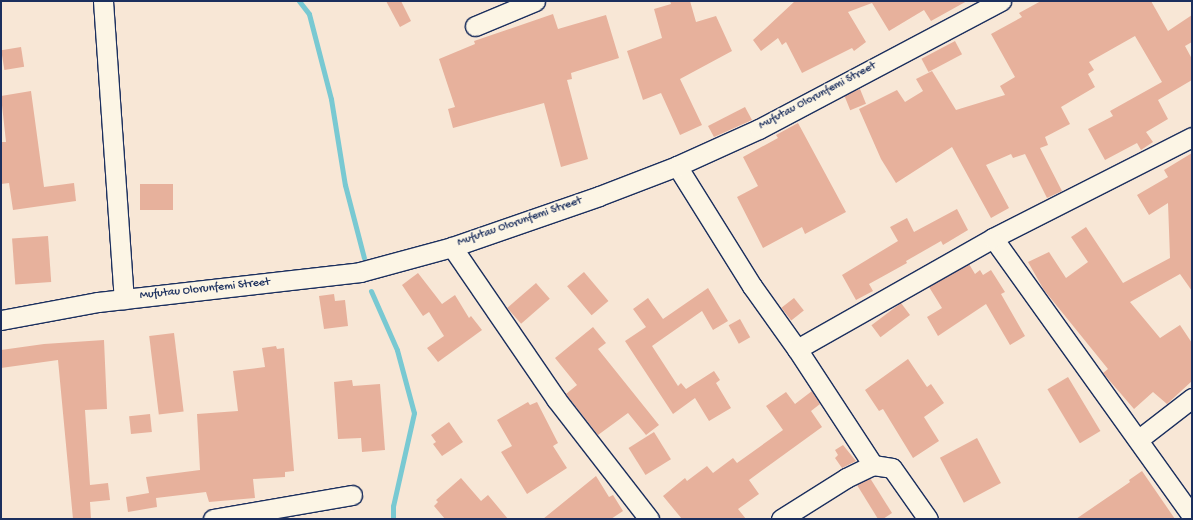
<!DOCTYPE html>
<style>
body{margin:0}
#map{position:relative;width:1193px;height:520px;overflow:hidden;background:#f8e7d6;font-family:"Gochi Hand",sans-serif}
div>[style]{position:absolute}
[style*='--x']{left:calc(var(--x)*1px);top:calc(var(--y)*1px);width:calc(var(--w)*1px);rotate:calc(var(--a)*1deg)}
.stream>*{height:5px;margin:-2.5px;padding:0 2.5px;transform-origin:2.5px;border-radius:2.5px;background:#79c9d2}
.building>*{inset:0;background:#e7b19c;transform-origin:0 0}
.roads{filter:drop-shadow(1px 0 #1b2f5e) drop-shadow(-1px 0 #1b2f5e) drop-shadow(0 1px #1b2f5e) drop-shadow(0 -1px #1b2f5e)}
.minor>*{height:19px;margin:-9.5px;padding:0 9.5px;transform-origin:9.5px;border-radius:9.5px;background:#fcf5e5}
span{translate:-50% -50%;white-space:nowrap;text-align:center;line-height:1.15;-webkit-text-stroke:3px #fcf5e5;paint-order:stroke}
.street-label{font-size:12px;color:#1b2f5e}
.frame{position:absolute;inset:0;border:2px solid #1b2f5e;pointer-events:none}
</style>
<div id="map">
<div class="stream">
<div style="--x:299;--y:1;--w:16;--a:52"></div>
<div style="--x:309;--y:14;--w:88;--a:75.5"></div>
<div style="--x:331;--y:99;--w:87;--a:80.8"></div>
<div style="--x:345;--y:185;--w:75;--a:75.4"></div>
<div style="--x:371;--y:291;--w:64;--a:66.2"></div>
<div style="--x:397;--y:350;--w:65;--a:74.9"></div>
<div style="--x:414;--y:413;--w:95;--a:102.7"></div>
<div style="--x:393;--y:506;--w:13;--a:90"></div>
</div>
<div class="building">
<div style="clip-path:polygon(386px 1px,401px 1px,411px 21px,400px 27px)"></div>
<div style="clip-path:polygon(670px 1px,690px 1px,696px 22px,716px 16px,732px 51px,680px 79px,702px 125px,680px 135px,661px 93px,643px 100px,627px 51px,662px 38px,654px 9px,671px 4px)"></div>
<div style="clip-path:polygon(795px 1px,967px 1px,931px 21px,924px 10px,889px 31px,872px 3px,848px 12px,866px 42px,854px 51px,852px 48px,802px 73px,786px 42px,782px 45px,778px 38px,761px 51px,753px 40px)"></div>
<div style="clip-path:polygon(1041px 1px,1151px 1px,1168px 31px,1192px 15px,1192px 42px,1185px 46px,1192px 59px,1192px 80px,1158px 100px,1168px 119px,1146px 132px,1153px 142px,1141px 150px,1137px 143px,1105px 160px,1088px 129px,1113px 116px,1110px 111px,1162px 82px,1135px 36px,1089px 62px,1094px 70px,1088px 74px,1095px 87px,1061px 107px,1070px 124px,1045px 137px,1048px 145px,1040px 148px,1062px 191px,1047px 198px,1025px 154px,1013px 158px,1011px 154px,986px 165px,1009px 208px,991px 218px,952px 147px,896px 183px,881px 159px,859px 109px,897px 90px,905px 102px,923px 91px,916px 79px,932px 71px,956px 110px,1005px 95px,1000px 86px,1015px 77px,991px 34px,1022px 17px,1019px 13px)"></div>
<div style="clip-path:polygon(553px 14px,558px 29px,606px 15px,619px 58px,571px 73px,572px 79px,567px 80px,588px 159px,561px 167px,544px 103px,453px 128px,448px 109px,455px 107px,439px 59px,475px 44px,474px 41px)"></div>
<div style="left:955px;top:41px;width:15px;height:38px;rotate:62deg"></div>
<div style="left:21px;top:47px;width:20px;height:20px;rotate:81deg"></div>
<div style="left:860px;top:89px;width:16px;height:17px;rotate:68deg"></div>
<div style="clip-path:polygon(31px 91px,44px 187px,74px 183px,76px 201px,13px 210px,9px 183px,1px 184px,1px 142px,6px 142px,1px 96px)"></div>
<div style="clip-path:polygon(745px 107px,752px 120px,714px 137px,708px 126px)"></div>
<div style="clip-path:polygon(798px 123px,846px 212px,805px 234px,802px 227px,763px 248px,737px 197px,758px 186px,743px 157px,778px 138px,776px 135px)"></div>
<div style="clip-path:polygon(1192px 153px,1192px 291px,1180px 274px,1130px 302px,1160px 338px,1180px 325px,1192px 343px,1192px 381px,1167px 404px,1153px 392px,1134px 409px,1103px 373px,1108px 369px,1044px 290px,1028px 262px,1049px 252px,1066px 278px,1088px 262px,1071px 237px,1086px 227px,1123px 283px,1170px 258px,1168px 203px,1149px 215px,1137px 195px,1168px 177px,1164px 170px)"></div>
<div style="left:140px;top:184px;width:33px;height:26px"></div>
<div style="clip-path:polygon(957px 209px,968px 230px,943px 245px,941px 241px,906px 261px,907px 263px,869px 284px,873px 291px,856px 300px,842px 275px,898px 241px,890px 227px,907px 218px,914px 232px)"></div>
<div style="left:48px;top:236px;width:46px;height:36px;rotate:86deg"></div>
<div style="clip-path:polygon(969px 264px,975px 274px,980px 270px,983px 275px,991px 270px,1005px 292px,1001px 294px,1025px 336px,1010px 345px,986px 304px,938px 336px,927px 317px,942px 308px,929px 287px)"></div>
<div style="left:584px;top:272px;width:38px;height:22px;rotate:50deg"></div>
<div style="clip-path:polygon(418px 273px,442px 304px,455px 295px,469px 318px,471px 316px,482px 330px,438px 362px,427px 348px,444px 336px,429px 312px,423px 316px,402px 285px)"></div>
<div style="left:536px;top:283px;width:21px;height:38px;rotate:49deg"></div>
<div style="clip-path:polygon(708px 288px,728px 321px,713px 330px,702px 311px,652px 346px,678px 386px,681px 383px,686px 389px,714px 371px,720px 380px,716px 383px,731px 408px,709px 421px,695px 398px,673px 414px,625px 341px,646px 327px,633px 309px,648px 298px,663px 319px)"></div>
<div style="clip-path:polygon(334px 294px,335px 301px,345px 300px,348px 326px,324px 329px,319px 296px)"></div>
<div style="left:794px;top:298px;width:16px;height:16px;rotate:52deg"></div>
<div style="left:901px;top:303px;width:15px;height:37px;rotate:53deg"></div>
<div style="left:740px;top:319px;width:21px;height:13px;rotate:61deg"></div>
<div style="clip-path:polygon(593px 327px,606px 343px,598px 349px,659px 425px,646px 435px,628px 413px,598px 435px,566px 394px,577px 385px,555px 358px)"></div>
<div style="left:174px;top:333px;width:79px;height:25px;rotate:83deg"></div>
<div style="clip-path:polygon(104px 340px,107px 409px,85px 410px,90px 485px,108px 483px,110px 500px,90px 502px,91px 519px,73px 519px,58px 360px,1px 368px,1px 350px,44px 344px)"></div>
<div style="clip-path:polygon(276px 346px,277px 349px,284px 348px,294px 471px,285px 472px,285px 477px,253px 479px,255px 498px,209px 502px,206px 492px,156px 498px,157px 507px,128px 512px,126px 497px,149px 493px,146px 477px,200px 470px,197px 414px,238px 411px,233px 371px,265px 367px,262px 348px)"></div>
<div style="clip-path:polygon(908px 359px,927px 387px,931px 384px,944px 403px,924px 417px,939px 441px,913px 458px,883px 409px,879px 411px,865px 390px)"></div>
<div style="left:1068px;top:377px;width:63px;height:24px;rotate:59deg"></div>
<div style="clip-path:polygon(352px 380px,353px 386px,380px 384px,385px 450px,362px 452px,361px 438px,338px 439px,334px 382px)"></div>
<div style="clip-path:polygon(812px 391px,820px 404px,811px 411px,822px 427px,749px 480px,759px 494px,738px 509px,746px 519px,682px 519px,663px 496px,685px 478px,687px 481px,707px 466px,713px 473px,733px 458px,737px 463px,783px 430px,766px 406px,786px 392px,795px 404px)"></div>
<div style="clip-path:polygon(528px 402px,530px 405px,537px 402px,558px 443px,553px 446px,567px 468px,527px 494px,501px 452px,512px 446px,497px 420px)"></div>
<div style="left:150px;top:414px;width:18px;height:21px;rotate:84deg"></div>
<div style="clip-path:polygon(449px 422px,463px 442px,442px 456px,433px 444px,436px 442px,431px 435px)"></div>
<div style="left:654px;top:432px;width:32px;height:30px;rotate:58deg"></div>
<div style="left:977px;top:438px;width:51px;height:42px;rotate:62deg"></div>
<div style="clip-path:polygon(843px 445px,856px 461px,842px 468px,835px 458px,838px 455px,835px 450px)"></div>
<div style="clip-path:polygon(1142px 471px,1175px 519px,1076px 519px,1130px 482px,1129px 480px)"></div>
<div style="clip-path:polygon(596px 476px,609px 497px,613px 495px,623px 511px,611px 519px,543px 519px)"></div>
<div style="clip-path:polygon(461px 478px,481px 501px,488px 495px,508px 519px,445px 519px,434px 506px,438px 502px,436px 500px)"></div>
<div style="clip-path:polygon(870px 478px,892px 513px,883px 519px,878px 519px,857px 485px)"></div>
</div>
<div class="roads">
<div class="minor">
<div style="--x:103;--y:1;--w:299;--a:86"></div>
<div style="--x:475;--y:26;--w:65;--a:-22.6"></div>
<div style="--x:677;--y:166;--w:142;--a:58"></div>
<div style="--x:752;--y:286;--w:77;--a:54.5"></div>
<div style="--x:797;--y:349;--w:139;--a:56.8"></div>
<div style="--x:873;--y:465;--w:19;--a:9"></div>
<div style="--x:892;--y:468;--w:62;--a:54.8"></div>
<div style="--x:993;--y:238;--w:342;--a:54.4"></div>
<div style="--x:452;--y:247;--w:184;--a:55.6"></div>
<div style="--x:556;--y:399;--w:152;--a:52.2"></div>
<div style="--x:1;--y:320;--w:99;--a:-10.5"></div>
<div style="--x:98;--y:302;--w:264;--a:-6.5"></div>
<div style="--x:360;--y:272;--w:95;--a:-15.2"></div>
<div style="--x:452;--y:247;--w:156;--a:-19.1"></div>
<div style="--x:599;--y:196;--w:84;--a:-21"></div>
<div style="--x:677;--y:166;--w:90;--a:-24.3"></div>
<div style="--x:759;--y:129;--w:274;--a:-27.9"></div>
<div style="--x:797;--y:349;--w:225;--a:-29.5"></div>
<div style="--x:993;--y:238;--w:223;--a:-26.9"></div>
<div style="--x:1139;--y:439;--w:67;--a:-37.7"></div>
<div style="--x:213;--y:519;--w:141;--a:-9.8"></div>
<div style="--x:781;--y:519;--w:77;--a:-32.2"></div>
<div style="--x:846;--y:478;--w:30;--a:-26"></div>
</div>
</div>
<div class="street-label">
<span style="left:818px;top:97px;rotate:-28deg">Mufutau Olorunfemi Street</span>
<span style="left:520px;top:223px;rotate:-19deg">Mufutau Olorunfemi Street</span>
<span style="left:205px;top:290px;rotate:-6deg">Mufutau Olorunfemi Street</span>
</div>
<div class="frame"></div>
</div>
